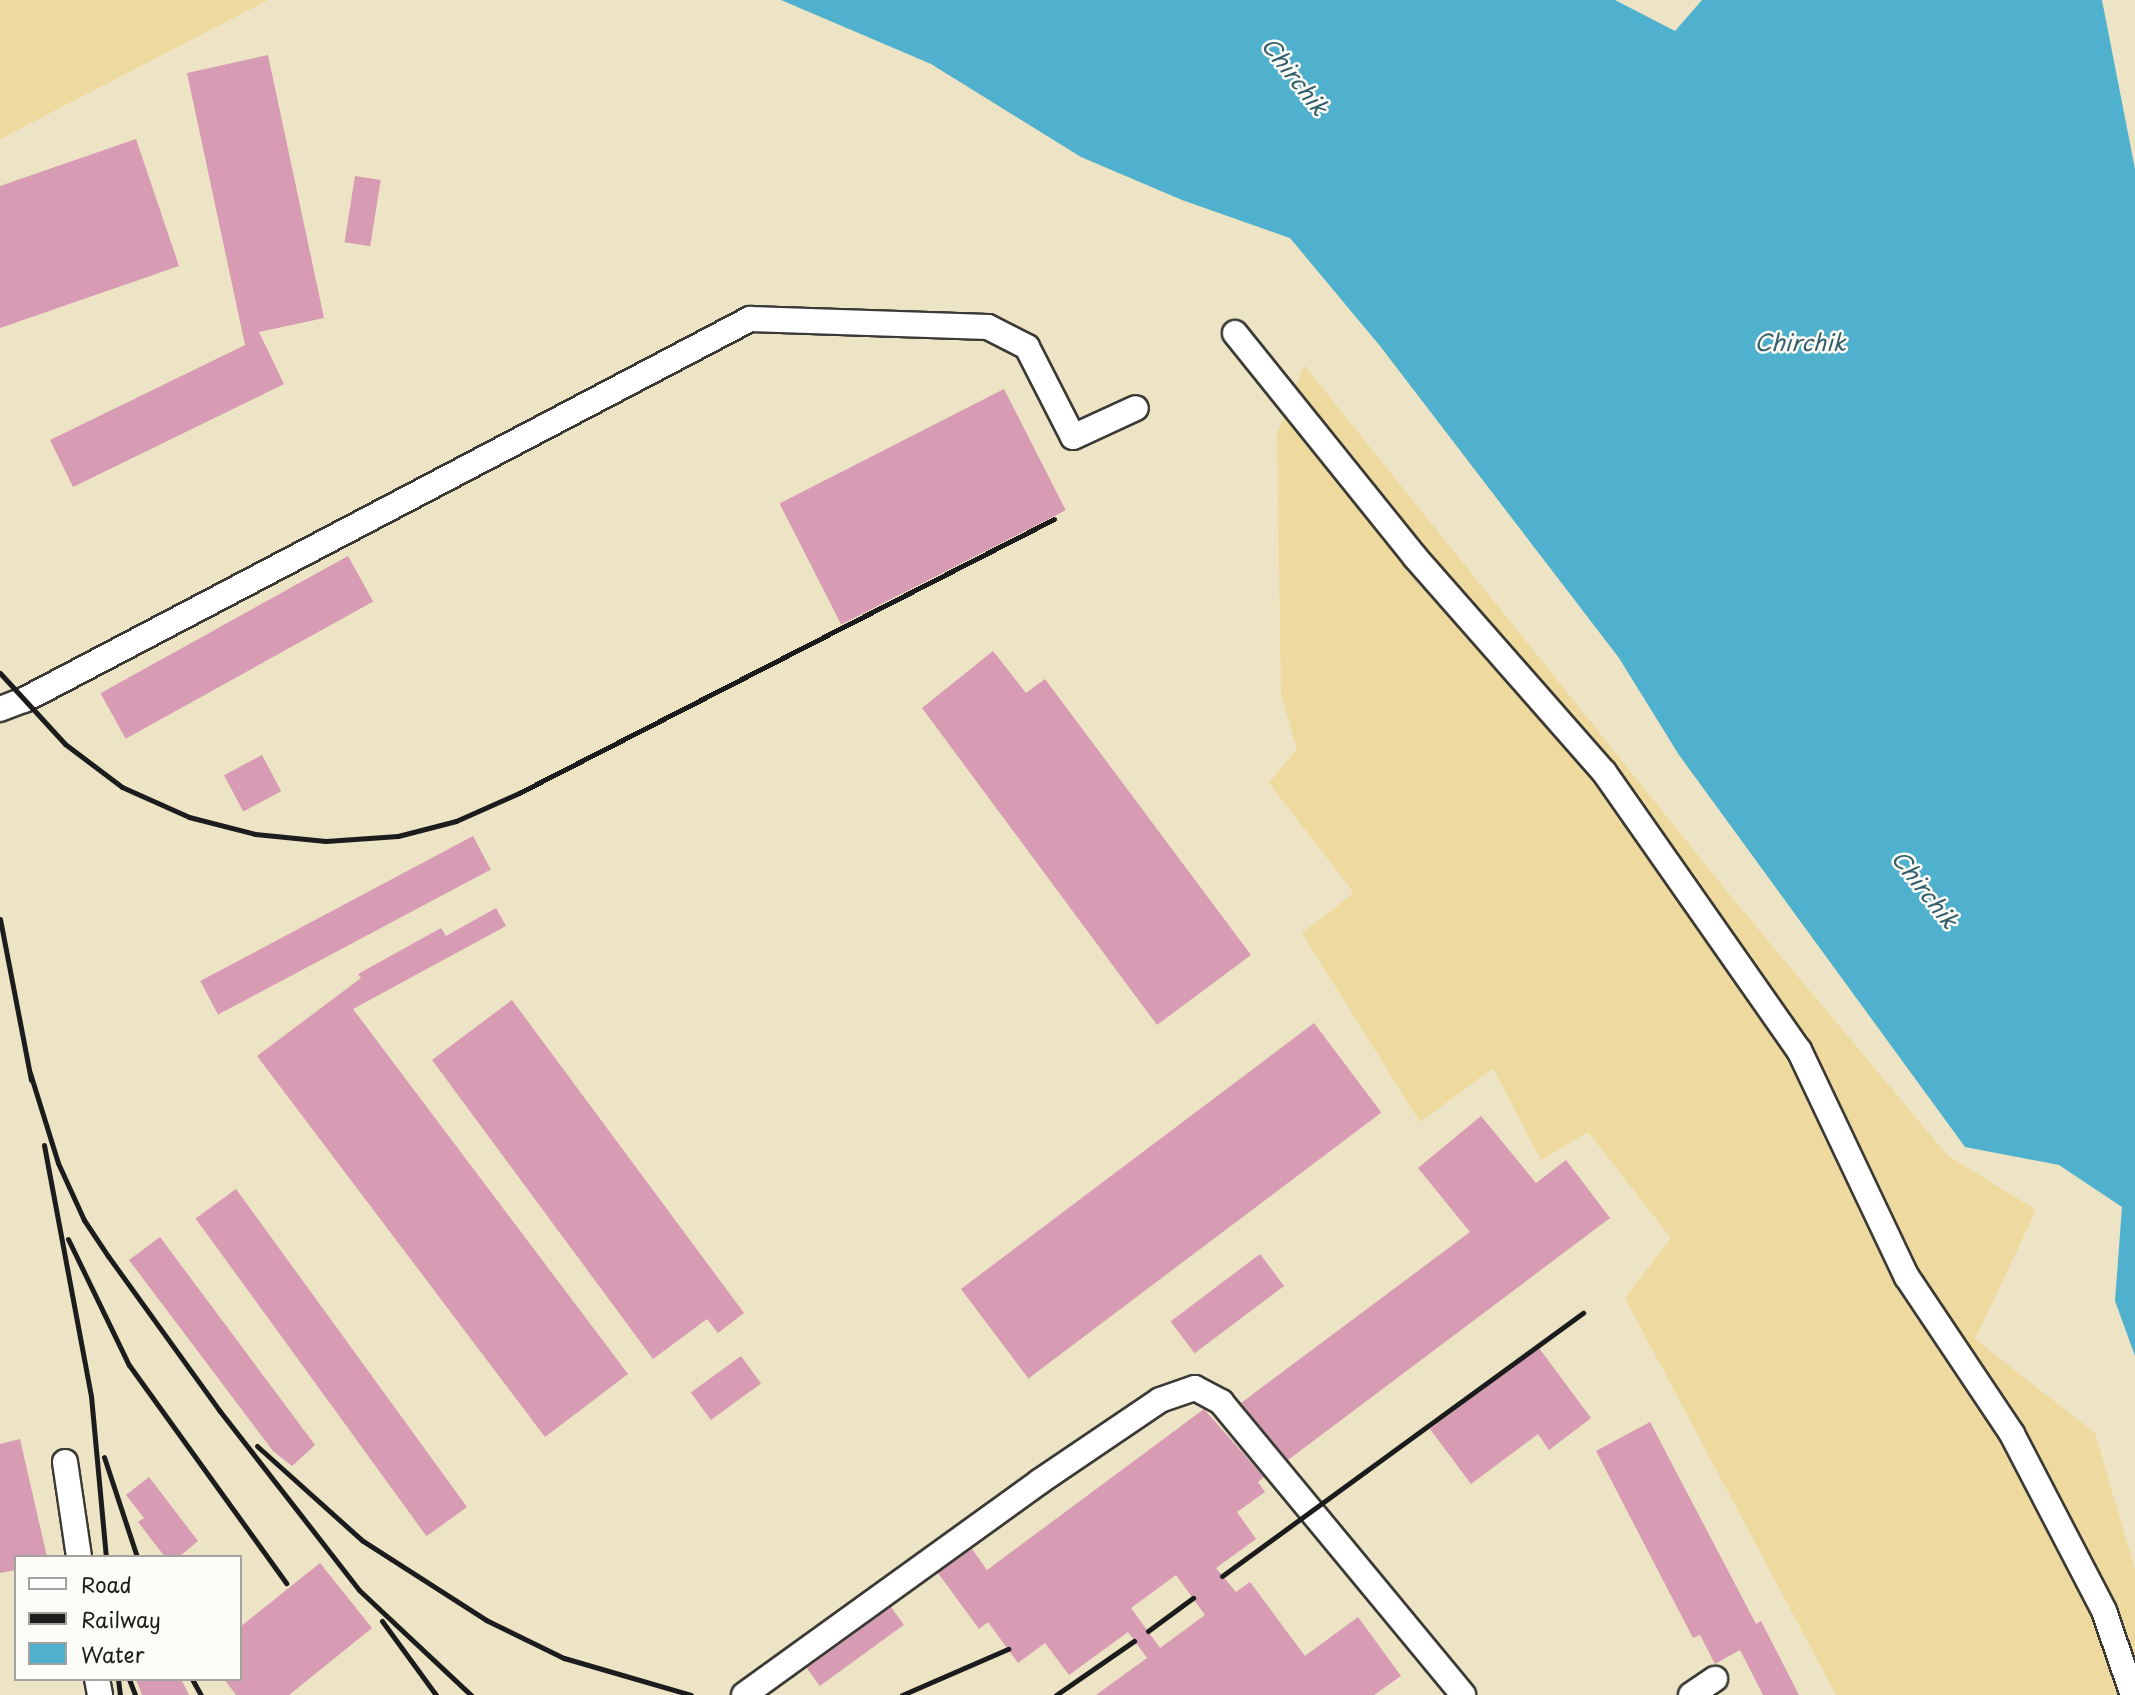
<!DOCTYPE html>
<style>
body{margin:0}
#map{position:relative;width:2135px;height:1695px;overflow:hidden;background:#ece4c5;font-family:"Playpen Sans",sans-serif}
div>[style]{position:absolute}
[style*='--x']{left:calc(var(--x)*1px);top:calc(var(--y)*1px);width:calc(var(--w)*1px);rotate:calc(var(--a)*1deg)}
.sand>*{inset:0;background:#eeda9e}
.water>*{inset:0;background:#4fb1ce}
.building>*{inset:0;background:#d79bb4;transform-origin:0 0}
.roads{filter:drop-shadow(2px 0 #3b3a35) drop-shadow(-2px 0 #3b3a35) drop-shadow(0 2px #3b3a35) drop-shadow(0 -2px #3b3a35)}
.minor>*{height:24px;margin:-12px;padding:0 12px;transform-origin:12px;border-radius:12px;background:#fff}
.rail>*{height:5px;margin:-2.5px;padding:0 2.5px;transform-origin:2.5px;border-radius:2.5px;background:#1c1c1c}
span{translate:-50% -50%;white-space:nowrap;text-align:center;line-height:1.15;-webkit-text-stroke:5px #fdfcf7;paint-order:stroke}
.water-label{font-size:23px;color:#335f6c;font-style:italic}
.legend{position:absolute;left:14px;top:1555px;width:228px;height:126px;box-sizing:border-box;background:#fdfcf7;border:2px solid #a3a29f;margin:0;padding:9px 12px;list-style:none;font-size:21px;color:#1c1c1c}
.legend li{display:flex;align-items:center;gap:14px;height:35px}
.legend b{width:35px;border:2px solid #a3a29f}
</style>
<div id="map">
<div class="sand">
<div style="clip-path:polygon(0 0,268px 0,0 139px)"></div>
<div style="clip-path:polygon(1304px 365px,1729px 894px,1947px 1155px,2036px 1210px,1975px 1339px,2095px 1433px,2135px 1570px,2135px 1695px,1836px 1695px,1625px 1298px,1671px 1238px,1588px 1132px,1541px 1160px,1493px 1068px,1420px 1122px,1302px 933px,1354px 893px,1269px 783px,1297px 749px,1281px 694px,1277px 434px)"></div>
</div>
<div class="water">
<div style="clip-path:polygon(781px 0,1615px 0,1675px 31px,1702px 0,2102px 0,2135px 169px,2135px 1356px,2115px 1301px,2122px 1207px,2059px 1165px,1965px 1147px,1679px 755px,1619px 658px,1380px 346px,1290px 238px,1182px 200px,1081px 157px,931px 64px)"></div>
</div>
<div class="building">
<div style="clip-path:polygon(268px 55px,324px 318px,259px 332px,284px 384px,73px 487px,50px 440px,245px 345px,187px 73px)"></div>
<div style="clip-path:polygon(136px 139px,179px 266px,0 328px,0 186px)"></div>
<div style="left:355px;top:176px;width:26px;height:67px;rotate:9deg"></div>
<div style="left:1004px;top:389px;width:136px;height:252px;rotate:63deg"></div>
<div style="left:348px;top:556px;width:52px;height:283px;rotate:61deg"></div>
<div style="clip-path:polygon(993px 651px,1026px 693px,1045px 679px,1251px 955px,1157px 1025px,922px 708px)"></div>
<div style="left:262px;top:755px;width:41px;height:43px;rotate:62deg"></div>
<div style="left:473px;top:836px;width:38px;height:309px;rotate:62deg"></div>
<div style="clip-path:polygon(496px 908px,506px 926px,353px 1009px,628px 1374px,545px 1437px,257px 1056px,361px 978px,358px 974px,441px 928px,446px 936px)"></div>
<div style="clip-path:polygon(512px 1000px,744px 1313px,718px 1333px,707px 1319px,653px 1359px,432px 1060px)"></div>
<div style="left:1314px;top:1023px;width:112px;height:442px;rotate:53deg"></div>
<div style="clip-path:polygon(1481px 1116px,1536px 1183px,1566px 1160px,1610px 1218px,1288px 1460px,1241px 1403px,1470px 1232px,1418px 1168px)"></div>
<div style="left:236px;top:1189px;width:393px;height:50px;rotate:54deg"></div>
<div style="clip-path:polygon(160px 1237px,315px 1445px,292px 1466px,273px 1451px,129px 1260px)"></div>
<div style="left:1260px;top:1254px;width:40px;height:112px;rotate:53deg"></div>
<div style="clip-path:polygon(1539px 1348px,1591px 1418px,1549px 1450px,1538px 1434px,1471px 1484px,1430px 1429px)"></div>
<div style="left:741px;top:1356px;width:34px;height:62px;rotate:54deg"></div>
<div style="clip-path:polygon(evenodd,1204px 1409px,1264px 1477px,1258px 1482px,1265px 1492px,1237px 1512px,1256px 1539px,1216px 1568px,1236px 1592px,1250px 1582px,1305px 1656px,1358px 1617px,1401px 1676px,1374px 1695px,1096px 1695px,1147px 1658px,1128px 1632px,1069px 1675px,1045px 1643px,1018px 1663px,988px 1622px,979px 1629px,938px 1573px,972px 1549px,987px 1570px,1204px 1409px,1176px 1575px,1205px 1615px,1160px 1648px,1131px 1608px,1176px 1575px)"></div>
<div style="clip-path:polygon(1650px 1422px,1756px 1624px,1761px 1621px,1799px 1695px,1763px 1695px,1740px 1650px,1715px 1664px,1700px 1635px,1693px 1638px,1596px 1451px)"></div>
<div style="clip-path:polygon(20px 1439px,47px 1557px,16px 1557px,16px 1570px,0 1573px,0 1444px)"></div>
<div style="clip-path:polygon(149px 1477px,198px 1541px,179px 1557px,165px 1557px,138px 1522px,144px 1518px,126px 1495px)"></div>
<div style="clip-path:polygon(320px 1563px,372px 1628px,289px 1695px,236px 1695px,224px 1679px,240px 1679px,240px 1627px)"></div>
<div style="left:891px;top:1607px;width:22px;height:104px;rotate:54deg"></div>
<div style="clip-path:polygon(136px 1679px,181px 1679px,189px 1695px,142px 1695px)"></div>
</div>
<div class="roads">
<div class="minor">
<div style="--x:1235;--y:333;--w:287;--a:51.2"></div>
<div style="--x:1415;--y:557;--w:286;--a:48.7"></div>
<div style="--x:1604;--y:772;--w:340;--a:55"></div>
<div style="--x:1799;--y:1050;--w:251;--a:64.6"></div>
<div style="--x:1907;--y:1277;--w:189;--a:56.2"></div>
<div style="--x:2012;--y:1434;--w:199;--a:62.5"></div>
<div style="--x:2104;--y:1611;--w:89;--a:71"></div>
<div style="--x:0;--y:709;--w:26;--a:-21"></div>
<div style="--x:24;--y:700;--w:820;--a:-27.69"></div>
<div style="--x:750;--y:319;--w:238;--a:1.9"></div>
<div style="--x:988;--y:327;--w:44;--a:27.1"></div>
<div style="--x:1027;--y:347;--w:101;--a:62.9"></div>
<div style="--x:1073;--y:437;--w:69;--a:-24.7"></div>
<div style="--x:65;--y:1462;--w:96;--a:81.6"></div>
<div style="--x:97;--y:1679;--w:16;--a:79"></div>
<div style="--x:744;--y:1695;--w:364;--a:-35.8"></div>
<div style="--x:1039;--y:1482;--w:146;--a:-34.1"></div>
<div style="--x:1160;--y:1400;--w:37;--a:-19"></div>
<div style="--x:1195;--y:1388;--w:30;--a:28"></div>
<div style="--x:1221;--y:1402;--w:380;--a:50.4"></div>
<div style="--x:1691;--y:1695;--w:29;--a:-34"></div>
</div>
</div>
<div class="rail">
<div style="--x:0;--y:673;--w:96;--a:47.5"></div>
<div style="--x:65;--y:744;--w:71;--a:37"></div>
<div style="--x:122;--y:787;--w:73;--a:24.1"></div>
<div style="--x:189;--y:817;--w:68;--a:14.4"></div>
<div style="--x:255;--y:834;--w:71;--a:5.6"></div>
<div style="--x:326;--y:841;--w:72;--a:-4"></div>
<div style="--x:398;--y:836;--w:60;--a:-14.5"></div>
<div style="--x:456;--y:821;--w:69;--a:-24"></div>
<div style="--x:519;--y:793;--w:601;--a:-27.12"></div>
<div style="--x:0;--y:919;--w:164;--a:79.1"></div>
<div style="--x:30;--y:1073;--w:94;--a:72.7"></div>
<div style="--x:58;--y:1163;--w:63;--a:65.5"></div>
<div style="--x:84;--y:1220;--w:43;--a:56.3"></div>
<div style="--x:108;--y:1256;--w:190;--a:54.2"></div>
<div style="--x:219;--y:1410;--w:228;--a:52.1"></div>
<div style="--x:359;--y:1590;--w:154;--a:43.2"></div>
<div style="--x:44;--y:1145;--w:255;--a:79.4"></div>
<div style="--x:91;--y:1396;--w:162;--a:84.7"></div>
<div style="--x:68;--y:1239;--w:140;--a:64.2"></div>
<div style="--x:129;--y:1365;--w:269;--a:54.2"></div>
<div style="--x:257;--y:1446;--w:142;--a:41.9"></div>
<div style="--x:363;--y:1541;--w:146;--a:32.7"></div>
<div style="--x:486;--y:1620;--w:87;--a:26"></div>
<div style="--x:564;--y:1658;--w:132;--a:16.2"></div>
<div style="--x:104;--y:1457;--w:105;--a:71.7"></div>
<div style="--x:1222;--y:1576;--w:447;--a:-36.1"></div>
<div style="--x:382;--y:1621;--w:92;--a:53.9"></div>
<div style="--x:1148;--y:1631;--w:56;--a:-36.3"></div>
<div style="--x:118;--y:1679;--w:16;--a:83"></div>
<div style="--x:129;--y:1679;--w:17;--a:69"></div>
<div style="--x:192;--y:1679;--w:18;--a:61"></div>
<div style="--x:902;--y:1695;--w:116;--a:-23.5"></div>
<div style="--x:1056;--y:1695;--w:95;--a:-34.7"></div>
</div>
<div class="water-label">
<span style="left:1295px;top:76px;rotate:52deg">Chirchik</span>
<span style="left:1800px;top:342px">Chirchik</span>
<span style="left:1925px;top:889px;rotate:52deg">Chirchik</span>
</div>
<ul class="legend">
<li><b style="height:9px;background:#fff"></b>Road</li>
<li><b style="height:9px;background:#1c1c1c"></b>Railway</li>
<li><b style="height:19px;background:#4fb1ce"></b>Water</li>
</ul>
</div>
